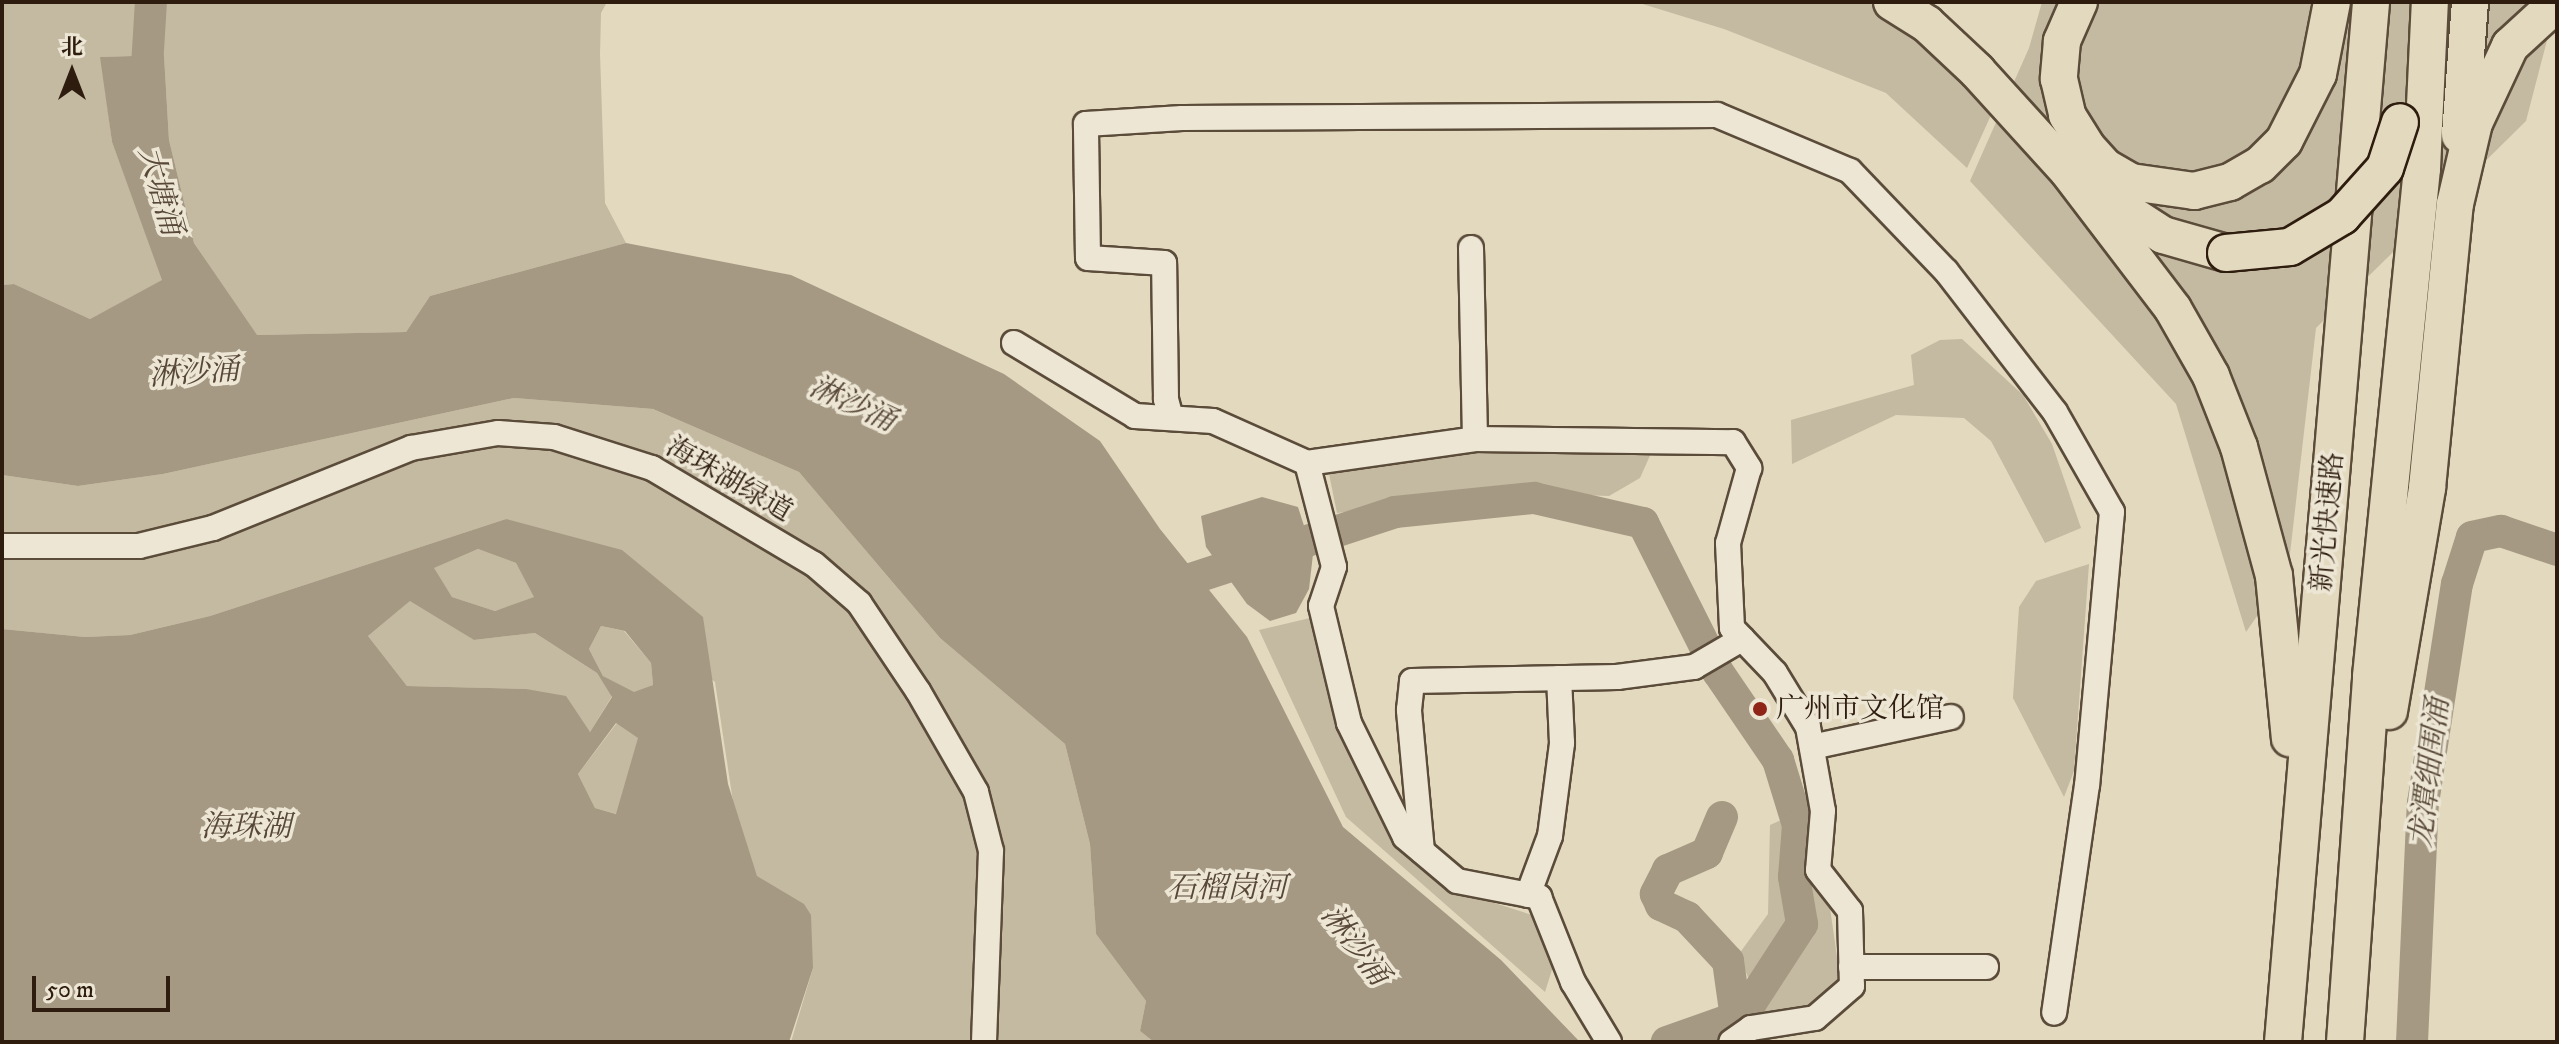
<!DOCTYPE html>
<meta charset="utf-8">
<style>
body{margin:0}
#map{position:relative;width:2559px;height:1044px;overflow:hidden;background:#e3d9bf;font-family:"IM FELL DW Pica","Noto Serif SC",serif}
div>[style]{position:absolute}
[style*='--x']{left:calc(var(--x)*1px);top:calc(var(--y)*1px);width:calc(var(--w)*1px);rotate:calc(var(--a)*1deg)}
.green>*{inset:0;background:#c4b9a1}
.water>*{inset:0;background:#a59983}
.river>*{height:32px;margin:-16px;padding:0 16px;transform-origin:16px;border-radius:16px;background:#a59983}
.roads{filter:drop-shadow(2px 0 #5b4c3a) drop-shadow(-2px 0 #5b4c3a) drop-shadow(0 2px #5b4c3a) drop-shadow(0 -2px #5b4c3a)}
.minor>*{height:24px;margin:-12px;padding:0 12px;transform-origin:12px;border-radius:12px;background:#ede6d5}
.highway>*{height:36px;margin:-18px;padding:0 18px;transform-origin:18px;border-radius:18px;background:#e3d9bf}
.bridges{filter:drop-shadow(2px 0 #2e1d0e) drop-shadow(-2px 0 #2e1d0e) drop-shadow(0 2px #2e1d0e) drop-shadow(0 -2px #2e1d0e)}
.highway-bridge>*{height:36px;margin:-18px;padding:0 18px;transform-origin:18px;border-radius:18px;background:#e3d9bf}
.dots>*{width:22px;height:22px;translate:-50% -50%;box-sizing:border-box;border:4px solid #ede6d5;border-radius:50%}
span{translate:-50% -50%;white-space:nowrap;text-align:center;line-height:1.15;-webkit-text-stroke:7px #ede6d5;paint-order:stroke}
.street-label{font-size:28px;color:#2e1d0e}
.poi-label{font-size:28px;color:#2e1d0e}
.left{translate:0 -50%;text-align:left}
.water-label{font-size:30px;color:#584837;font-style:italic}
.frame{position:absolute;inset:0;border:4px solid #2e1d0e;pointer-events:none}
.north{position:absolute;left:32px;top:32px;width:80px;height:80px;-webkit-text-stroke:6px #ede6d5;paint-order:stroke;rotate:0deg;font-size:22px;font-weight:700;line-height:32px;text-align:center;color:#2e1d0e}
.north::after{content:'';display:block;margin:auto;width:28px;height:36px;background:#2e1d0e;clip-path:polygon(50% 0,100% 100%,50% 72%,0 100%)}
.scale{position:absolute;left:32px;top:976px;width:138px;height:36px;box-sizing:border-box;border:4px solid #2e1d0e;border-top:0;padding-left:10px;font-size:24px;line-height:28px;white-space:nowrap;color:#2e1d0e;-webkit-text-stroke:6px #ede6d5;paint-order:stroke}
</style>
<div id="map">
<div class="green">
<div style="clip-path:polygon(2px 2px,607px 2px,601px 13px,600px 54px,605px 203px,626px 243px,430px 296px,406px 332px,256px 335px,194px 243px,169px 140px,164px 55px,101px 57px,112px 142px,163px 280px,90px 319px,14px 284px,2px 285px)"></div>
<div style="clip-path:polygon(1636px 2px,1881px 2px,1996px 104px,1967px 168px,1886px 93px,1724px 29px)"></div>
<div style="clip-path:polygon(2042px 2px,2557px 2px,2526px 121px,2316px 328px,2288px 571px,2246px 632px,2176px 404px,1970px 181px,2029px 48px)"></div>
<div style="clip-path:polygon(1962px 339px,2023px 395px,2052px 444px,2081px 528px,2045px 543px,1991px 441px,1964px 418px,1896px 415px,1792px 464px,1791px 420px,1914px 385px,1911px 355px,1940px 340px)"></div>
<div style="clip-path:polygon(514px 398px,653px 409px,799px 472px,940px 638px,1065px 744px,1090px 844px,1096px 934px,1146px 1001px,1140px 1031px,1154px 1042px,791px 1042px,813px 968px,757px 877px,735px 815px,715px 682px,506px 519px,210px 616px,130px 635px,85px 637px,2px 629px,2px 475px,78px 486px,163px 474px)"></div>
<div style="clip-path:polygon(1468px 447px,1652px 451px,1640px 478px,1609px 496px,1494px 492px,1337px 513px,1328px 469px)"></div>
<div style="clip-path:polygon(478px 549px,516px 563px,535px 597px,495px 611px,452px 597px,433px 568px)"></div>
<div style="clip-path:polygon(2089px 564px,2074px 771px,2064px 797px,2013px 698px,2019px 607px,2036px 581px)"></div>
<div style="clip-path:polygon(411px 600px,474px 640px,535px 633px,597px 673px,612px 696px,590px 732px,526px 689px,407px 686px,368px 636px)"></div>
<div style="clip-path:polygon(1310px 618px,1402px 845px,1466px 894px,1532px 915px,1555px 960px,1545px 992px,1346px 817px,1259px 630px)"></div>
<div style="clip-path:polygon(601px 626px,624px 631px,651px 663px,653px 685px,634px 693px,603px 676px,589px 649px)"></div>
<div style="clip-path:polygon(617px 723px,639px 737px,617px 814px,595px 808px,578px 774px)"></div>
<div style="clip-path:polygon(1808px 808px,1808px 882px,1830px 908px,1841px 985px,1807px 1012px,1761px 1011px,1739px 954px,1768px 914px,1770px 825px)"></div>
</div>
<div class="water">
<div style="clip-path:polygon(164px 55px,169px 140px,194px 243px,257px 335px,406px 332px,430px 296px,626px 243px,791px 275px,1004px 374px,1100px 441px,1160px 529px,1247px 637px,1343px 827px,1501px 960px,1580px 1042px,1154px 1042px,1140px 1031px,1146px 1001px,1096px 934px,1090px 844px,1065px 744px,940px 638px,799px 472px,653px 409px,514px 398px,163px 474px,78px 486px,2px 475px,2px 285px,14px 284px,90px 319px,162px 280px,112px 142px,100px 57px)"></div>
<div style="clip-path:polygon(1262px 497px,1298px 507px,1313px 554px,1309px 589px,1296px 613px,1270px 621px,1247px 604px,1206px 547px,1201px 516px)"></div>
<div style="clip-path:polygon(evenodd,506px 519px,622px 550px,703px 617px,728px 784px,757px 876px,804px 904px,811px 915px,813px 968px,789px 1042px,2px 1042px,2px 629px,85px 637px,130px 635px,210px 616px,506px 519px,478px 549px,516px 563px,534px 597px,495px 611px,452px 597px,434px 568px,478px 549px,506px 519px,410px 601px,474px 640px,535px 633px,597px 673px,612px 697px,590px 732px,566px 696px,526px 689px,407px 686px,368px 636px,410px 601px,506px 519px,601px 626px,625px 631px,651px 663px,653px 685px,634px 692px,603px 676px,589px 649px,601px 626px,506px 519px,616px 723px,638px 738px,616px 814px,595px 808px,578px 774px,616px 723px)"></div>
</div>
<div class="river">
<div style="--x:145;--y:99;--w:97;--a:-86.5"></div>
<div style="--x:1157;--y:590;--w:250;--a:-18.1"></div>
<div style="--x:1395;--y:512;--w:140;--a:-5.8"></div>
<div style="--x:1534;--y:498;--w:112;--a:12.9"></div>
<div style="--x:1643;--y:523;--w:167;--a:63.3"></div>
<div style="--x:1718;--y:672;--w:107;--a:55.7"></div>
<div style="--x:1778;--y:760;--w:68;--a:72.9"></div>
<div style="--x:1798;--y:825;--w:52;--a:94.4"></div>
<div style="--x:1794;--y:877;--w:48;--a:80.3"></div>
<div style="--x:1802;--y:924;--w:108;--a:123"></div>
<div style="--x:1743;--y:1015;--w:81;--a:160.4"></div>
<div style="--x:1722;--y:817;--w:39;--a:113"></div>
<div style="--x:1707;--y:853;--w:43;--a:156.4"></div>
<div style="--x:1668;--y:870;--w:27;--a:117"></div>
<div style="--x:1656;--y:894;--w:12;--a:66"></div>
<div style="--x:1661;--y:905;--w:29;--a:25"></div>
<div style="--x:1687;--y:917;--w:60;--a:47"></div>
<div style="--x:1728;--y:961;--w:58;--a:82"></div>
<div style="--x:2412;--y:1042;--w:239;--a:-87.4"></div>
<div style="--x:2423;--y:803;--w:222;--a:-81.2"></div>
<div style="--x:2457;--y:584;--w:49;--a:-72.3"></div>
<div style="--x:2472;--y:537;--w:30;--a:-12"></div>
<div style="--x:2501;--y:531;--w:59;--a:18.7"></div>
</div>
<div class="roads">
<div class="minor">
<div style="--x:1471;--y:248;--w:191;--a:88.8"></div>
<div style="--x:1014;--y:343;--w:141;--a:31.1"></div>
<div style="--x:1135;--y:416;--w:78;--a:3.7"></div>
<div style="--x:1213;--y:421;--w:103;--a:24.1"></div>
<div style="--x:1307;--y:463;--w:170;--a:-8.1"></div>
<div style="--x:1475;--y:439;--w:258;--a:0.7"></div>
<div style="--x:1733;--y:442;--w:31;--a:58"></div>
<div style="--x:1749;--y:468;--w:78;--a:105.6"></div>
<div style="--x:1728;--y:543;--w:85;--a:87.3"></div>
<div style="--x:1732;--y:628;--w:62;--a:46.3"></div>
<div style="--x:1775;--y:673;--w:63;--a:58.6"></div>
<div style="--x:1808;--y:727;--w:85;--a:79.9"></div>
<div style="--x:1823;--y:811;--w:59;--a:94.8"></div>
<div style="--x:1818;--y:870;--w:52;--a:52"></div>
<div style="--x:1850;--y:911;--w:75;--a:88.5"></div>
<div style="--x:1852;--y:986;--w:49;--a:139.1"></div>
<div style="--x:1815;--y:1018;--w:65;--a:171.1"></div>
<div style="--x:1751;--y:1028;--w:24;--a:145"></div>
<div style="--x:1171;--y:418;--w:20;--a:-105"></div>
<div style="--x:1166;--y:399;--w:136;--a:-90.8"></div>
<div style="--x:1164;--y:263;--w:76;--a:-176.2"></div>
<div style="--x:1088;--y:258;--w:134;--a:-90.9"></div>
<div style="--x:1086;--y:124;--w:96;--a:-3.6"></div>
<div style="--x:1182;--y:118;--w:535;--a:-0.32"></div>
<div style="--x:1717;--y:115;--w:144;--a:22.8"></div>
<div style="--x:1850;--y:171;--w:139;--a:46.2"></div>
<div style="--x:1946;--y:271;--w:178;--a:52.3"></div>
<div style="--x:2055;--y:412;--w:115;--a:60.3"></div>
<div style="--x:2112;--y:512;--w:274;--a:95.2"></div>
<div style="--x:2087;--y:785;--w:230;--a:98.2"></div>
<div style="--x:1307;--y:463;--w:107;--a:75.4"></div>
<div style="--x:1334;--y:567;--w:41;--a:108.4"></div>
<div style="--x:1321;--y:606;--w:120;--a:76.5"></div>
<div style="--x:1349;--y:723;--w:127;--a:63.8"></div>
<div style="--x:1405;--y:837;--w:68;--a:40.2"></div>
<div style="--x:1457;--y:881;--w:84;--a:11"></div>
<div style="--x:1539;--y:897;--w:92;--a:68.2"></div>
<div style="--x:1573;--y:982;--w:70;--a:59"></div>
<div style="--x:2;--y:546;--w:137;--a:0"></div>
<div style="--x:139;--y:546;--w:76;--a:-13.7"></div>
<div style="--x:213;--y:528;--w:214;--a:-22"></div>
<div style="--x:411;--y:448;--w:88;--a:-9.8"></div>
<div style="--x:498;--y:433;--w:56;--a:4.1"></div>
<div style="--x:554;--y:437;--w:103;--a:17.6"></div>
<div style="--x:652;--y:468;--w:188;--a:30.7"></div>
<div style="--x:814;--y:564;--w:60;--a:40.9"></div>
<div style="--x:859;--y:603;--w:106;--a:56.2"></div>
<div style="--x:918;--y:691;--w:116;--a:60.1"></div>
<div style="--x:976;--y:792;--w:61;--a:75.7"></div>
<div style="--x:991;--y:851;--w:191;--a:92.1"></div>
<div style="--x:1812;--y:747;--w:142;--a:-12.2"></div>
<div style="--x:1422;--y:851;--w:142;--a:-95.3"></div>
<div style="--x:1409;--y:710;--w:29;--a:-84"></div>
<div style="--x:1412;--y:681;--w:205;--a:-1.1"></div>
<div style="--x:1617;--y:677;--w:78;--a:-7.4"></div>
<div style="--x:1694;--y:667;--w:56;--a:-30.3"></div>
<div style="--x:1528;--y:895;--w:63;--a:-69.6"></div>
<div style="--x:1550;--y:836;--w:94;--a:-82.6"></div>
<div style="--x:1562;--y:743;--w:65;--a:-92.6"></div>
<div style="--x:1851;--y:967;--w:135;--a:0"></div>
</div>
<div class="highway">
<div style="--x:1892;--y:2;--w:41;--a:32.2"></div>
<div style="--x:1927;--y:24;--w:69;--a:43.2"></div>
<div style="--x:1977;--y:71;--w:135;--a:47.7"></div>
<div style="--x:2068;--y:171;--w:173;--a:52.7"></div>
<div style="--x:2173;--y:309;--w:77;--a:60.4"></div>
<div style="--x:2211;--y:376;--w:76;--a:68.5"></div>
<div style="--x:2239;--y:447;--w:134;--a:74.8"></div>
<div style="--x:2274;--y:576;--w:163;--a:84.4"></div>
<div style="--x:2079;--y:2;--w:43;--a:113.6"></div>
<div style="--x:2062;--y:41;--w:38;--a:95"></div>
<div style="--x:2059;--y:79;--w:37;--a:77"></div>
<div style="--x:2067;--y:115;--w:36;--a:58"></div>
<div style="--x:2086;--y:146;--w:28;--a:48"></div>
<div style="--x:2105;--y:167;--w:30;--a:30"></div>
<div style="--x:2131;--y:182;--w:64;--a:8.1"></div>
<div style="--x:2194;--y:191;--w:37;--a:-14"></div>
<div style="--x:2230;--y:182;--w:34;--a:-30"></div>
<div style="--x:2260;--y:165;--w:34;--a:-45"></div>
<div style="--x:2284;--y:141;--w:75;--a:-63.1"></div>
<div style="--x:2318;--y:74;--w:73;--a:-79"></div>
<div style="--x:2460;--y:135;--w:133;--a:-85.7"></div>
<div style="--x:2098;--y:193;--w:77;--a:32.9"></div>
<div style="--x:2163;--y:235;--w:66;--a:15.9"></div>
<div style="--x:2389;--y:711;--w:226;--a:-80.3"></div>
<div style="--x:2427;--y:488;--w:285;--a:-84.4"></div>
<div style="--x:2455;--y:204;--w:83;--a:-76.8"></div>
<div style="--x:2474;--y:123;--w:85;--a:-64.9"></div>
<div style="--x:2510;--y:46;--w:64;--a:-42.5"></div>
<div style="--x:2283;--y:1042;--w:1044;--a:-85.16"></div>
<div style="--x:2345;--y:1042;--w:367;--a:-85.9"></div>
<div style="--x:2371;--y:676;--w:510;--a:-84.26"></div>
<div style="--x:2422;--y:169;--w:167;--a:-87.3"></div>
</div>
</div>
<div class="bridges">
<div class="highway-bridge">
<div style="--x:2226;--y:253;--w:64;--a:-5.4"></div>
<div style="--x:2290;--y:247;--w:61;--a:-30.8"></div>
<div style="--x:2342;--y:216;--w:64;--a:-48.1"></div>
<div style="--x:2385;--y:168;--w:48;--a:-71.9"></div>
</div>
</div>
<div class="dots">
<div style="left:1760px;top:709px;background:#8f2418"></div>
</div>
<div class="street-label">
<span style="left:729px;top:480px;rotate:30deg">海珠湖绿道</span>
<span style="left:2328px;top:522px;rotate:-85deg">新光快速路</span>
</div>
<div class="poi-label">
<span class="left" style="left:1776px;top:709px">广州市文化馆</span>
</div>
<div class="water-label">
<span style="left:159px;top:191px;rotate:74deg">大塘涌</span>
<span style="left:194px;top:374px;rotate:-4deg">淋沙涌</span>
<span style="left:852px;top:405px;rotate:25deg">淋沙涌</span>
<span style="left:2431px;top:773px;rotate:-83deg">龙潭细围涌</span>
<span style="left:246px;top:828px">海珠湖</span>
<span style="left:1227px;top:889px">石榴岗河</span>
<span style="left:1354px;top:946px;rotate:53deg">淋沙涌</span>
</div>
<div class="frame"></div>
<div class="north">北</div>
<div class="scale">50 m</div>
</div>
